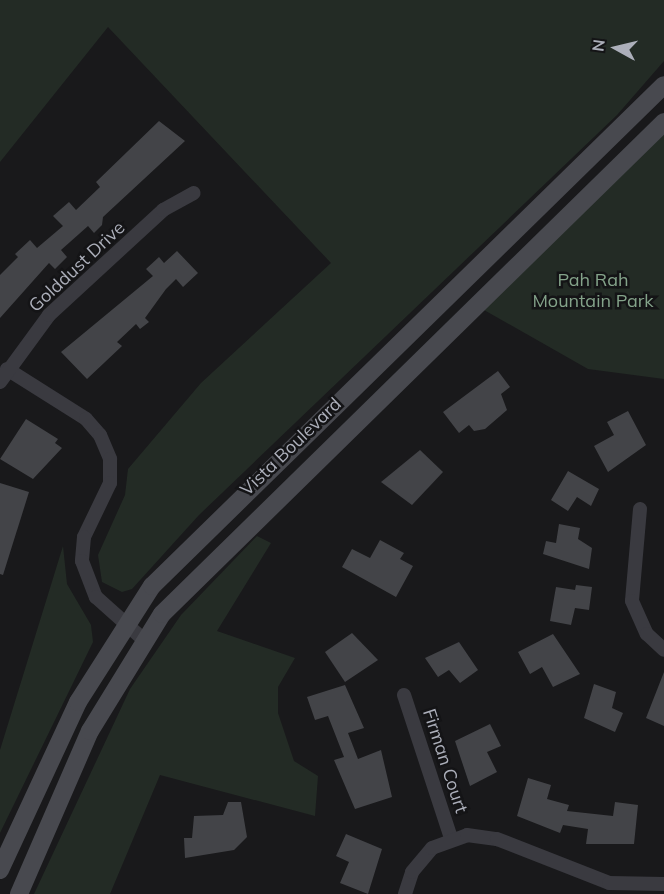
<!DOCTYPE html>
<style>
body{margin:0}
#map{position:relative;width:664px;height:894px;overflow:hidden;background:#19191b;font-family:Mulish,sans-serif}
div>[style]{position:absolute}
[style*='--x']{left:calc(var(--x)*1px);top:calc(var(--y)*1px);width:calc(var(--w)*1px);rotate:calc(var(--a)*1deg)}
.green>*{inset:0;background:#232b25}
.building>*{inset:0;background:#434448}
.street>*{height:14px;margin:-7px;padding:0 7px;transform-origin:7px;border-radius:7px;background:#3a3a40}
.secondary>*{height:18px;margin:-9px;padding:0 9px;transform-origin:9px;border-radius:9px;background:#48494f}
span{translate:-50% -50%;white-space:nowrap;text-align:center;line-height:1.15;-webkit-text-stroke:5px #141416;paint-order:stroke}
.street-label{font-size:18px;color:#acafba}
.park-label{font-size:18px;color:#84a38a}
.north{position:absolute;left:586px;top:18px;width:60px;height:60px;-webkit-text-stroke:4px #141416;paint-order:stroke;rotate:278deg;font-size:16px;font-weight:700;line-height:24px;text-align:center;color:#acafba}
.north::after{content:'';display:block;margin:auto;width:21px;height:27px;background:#acafba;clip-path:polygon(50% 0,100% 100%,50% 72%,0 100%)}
</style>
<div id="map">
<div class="green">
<div style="clip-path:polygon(0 0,664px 0,664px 61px,617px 115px,199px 515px,132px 589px,122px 592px,102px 582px,98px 555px,125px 495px,128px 469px,201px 383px,331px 263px,108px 27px,0 162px)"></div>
<div style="clip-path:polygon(664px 122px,664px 379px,588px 369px,477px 306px)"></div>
<div style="clip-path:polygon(257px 536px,271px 543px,217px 631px,295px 658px,278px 687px,278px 713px,294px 761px,318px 776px,315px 816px,160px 775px,110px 894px,34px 894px,130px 689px,181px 615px)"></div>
<div style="clip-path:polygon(63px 546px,67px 584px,91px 625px,93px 642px,0 833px,0 750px)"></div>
</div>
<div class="building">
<div style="clip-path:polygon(159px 121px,185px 141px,103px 217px,102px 225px,94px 233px,88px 226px,61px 250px,67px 257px,55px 269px,49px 263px,0 318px,0 275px,18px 257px,15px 254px,30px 240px,37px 248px,63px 226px,53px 216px,69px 202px,76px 210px,100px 187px,96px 182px)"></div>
<div style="clip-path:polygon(177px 251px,198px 273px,183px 287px,176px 279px,166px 289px,145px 318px,149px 322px,140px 329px,136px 324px,117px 342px,122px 346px,87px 379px,61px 352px,153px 276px,146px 269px,159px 257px,164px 263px)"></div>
<div style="clip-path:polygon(498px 371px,510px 387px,501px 394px,507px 410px,485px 429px,474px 431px,469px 425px,459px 433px,443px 412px)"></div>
<div style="clip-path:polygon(628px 411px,646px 445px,608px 472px,594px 446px,614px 435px,607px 422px)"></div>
<div style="clip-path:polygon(26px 419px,58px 439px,55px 443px,62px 448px,33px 479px,0 459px)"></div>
<div style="clip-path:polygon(420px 450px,443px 472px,412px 505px,381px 482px)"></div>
<div style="clip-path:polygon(568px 471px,599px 489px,591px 506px,577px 497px,568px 511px,551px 500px)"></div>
<div style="clip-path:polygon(0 483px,29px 492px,3px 575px,0 574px)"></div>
<div style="clip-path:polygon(559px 524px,580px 528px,578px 539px,592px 548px,589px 569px,543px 554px,546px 541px,556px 543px)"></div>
<div style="clip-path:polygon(380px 540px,404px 553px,400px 559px,413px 566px,396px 597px,342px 567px,352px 549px,370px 558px)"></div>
<div style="clip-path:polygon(576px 585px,592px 587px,589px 610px,575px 608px,571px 625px,550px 621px,556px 587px,575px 590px)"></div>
<div style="clip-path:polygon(352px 633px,378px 660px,345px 682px,325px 652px)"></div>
<div style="clip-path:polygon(553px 634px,580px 674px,553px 687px,542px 667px,530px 674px,518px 652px)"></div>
<div style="clip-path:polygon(459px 642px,478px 670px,460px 683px,449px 670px,438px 677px,425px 658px)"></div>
<div style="clip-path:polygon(664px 672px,664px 726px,646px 718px)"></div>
<div style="clip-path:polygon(594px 684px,616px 692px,612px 708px,623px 713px,615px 732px,584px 718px)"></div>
<div style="clip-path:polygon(345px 685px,364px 728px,348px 733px,358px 759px,381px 750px,392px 797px,355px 809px,334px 760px,344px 757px,328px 716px,315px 720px,307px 697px)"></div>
<div style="clip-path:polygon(490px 724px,501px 746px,487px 752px,497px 772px,470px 786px,455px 741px)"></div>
<div style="clip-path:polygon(528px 778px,551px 785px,547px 799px,569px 805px,567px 811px,613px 816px,615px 802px,638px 805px,634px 844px,586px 844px,588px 829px,563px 825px,560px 833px,517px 816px)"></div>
<div style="clip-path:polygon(228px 802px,241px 802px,247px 837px,234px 850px,185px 858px,184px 838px,192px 838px,194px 816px,223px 815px)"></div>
<div style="clip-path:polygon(346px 834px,382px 849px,368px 894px,340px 883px,349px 862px,336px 856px)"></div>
</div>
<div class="street">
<div style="--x:7;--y:369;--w:93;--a:32.3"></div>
<div style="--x:86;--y:419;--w:21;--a:49"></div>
<div style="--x:100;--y:435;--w:26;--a:67"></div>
<div style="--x:110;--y:459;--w:24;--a:90"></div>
<div style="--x:110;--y:483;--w:60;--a:115.7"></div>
<div style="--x:84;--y:537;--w:24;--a:95"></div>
<div style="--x:82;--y:561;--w:39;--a:69"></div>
<div style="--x:96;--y:597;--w:63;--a:41.8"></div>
<div style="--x:0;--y:382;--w:83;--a:-53.8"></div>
<div style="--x:49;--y:315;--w:155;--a:-42.6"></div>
<div style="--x:163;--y:210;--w:35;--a:-29"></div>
<div style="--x:640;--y:509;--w:92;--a:95"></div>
<div style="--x:632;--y:601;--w:36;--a:66"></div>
<div style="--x:647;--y:634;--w:23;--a:43"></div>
<div style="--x:404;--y:695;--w:151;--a:71.8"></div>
<div style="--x:405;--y:894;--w:23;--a:-72"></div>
<div style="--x:412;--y:872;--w:31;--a:-50"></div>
<div style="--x:432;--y:848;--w:37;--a:-20"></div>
<div style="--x:467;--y:835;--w:30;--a:8"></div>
<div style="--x:497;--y:839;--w:120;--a:21.4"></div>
<div style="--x:609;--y:883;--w:55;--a:1"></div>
</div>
<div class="secondary">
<div style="--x:0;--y:870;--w:185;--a:-65.1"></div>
<div style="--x:78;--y:702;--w:138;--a:-57.5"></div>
<div style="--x:152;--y:586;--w:716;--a:-44.38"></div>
<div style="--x:19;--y:894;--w:178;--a:-66.5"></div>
<div style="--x:90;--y:731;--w:137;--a:-58.4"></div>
<div style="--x:162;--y:614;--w:703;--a:-44.42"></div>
</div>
<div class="street-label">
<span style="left:77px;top:267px;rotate:-43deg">Golddust Drive</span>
<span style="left:291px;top:447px;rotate:-44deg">Vista Boulevard</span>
<span style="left:445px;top:761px;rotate:72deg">Firman Court</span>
</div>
<div class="park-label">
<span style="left:593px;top:291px">Pah Rah<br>Mountain Park</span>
</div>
<div class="north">N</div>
</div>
